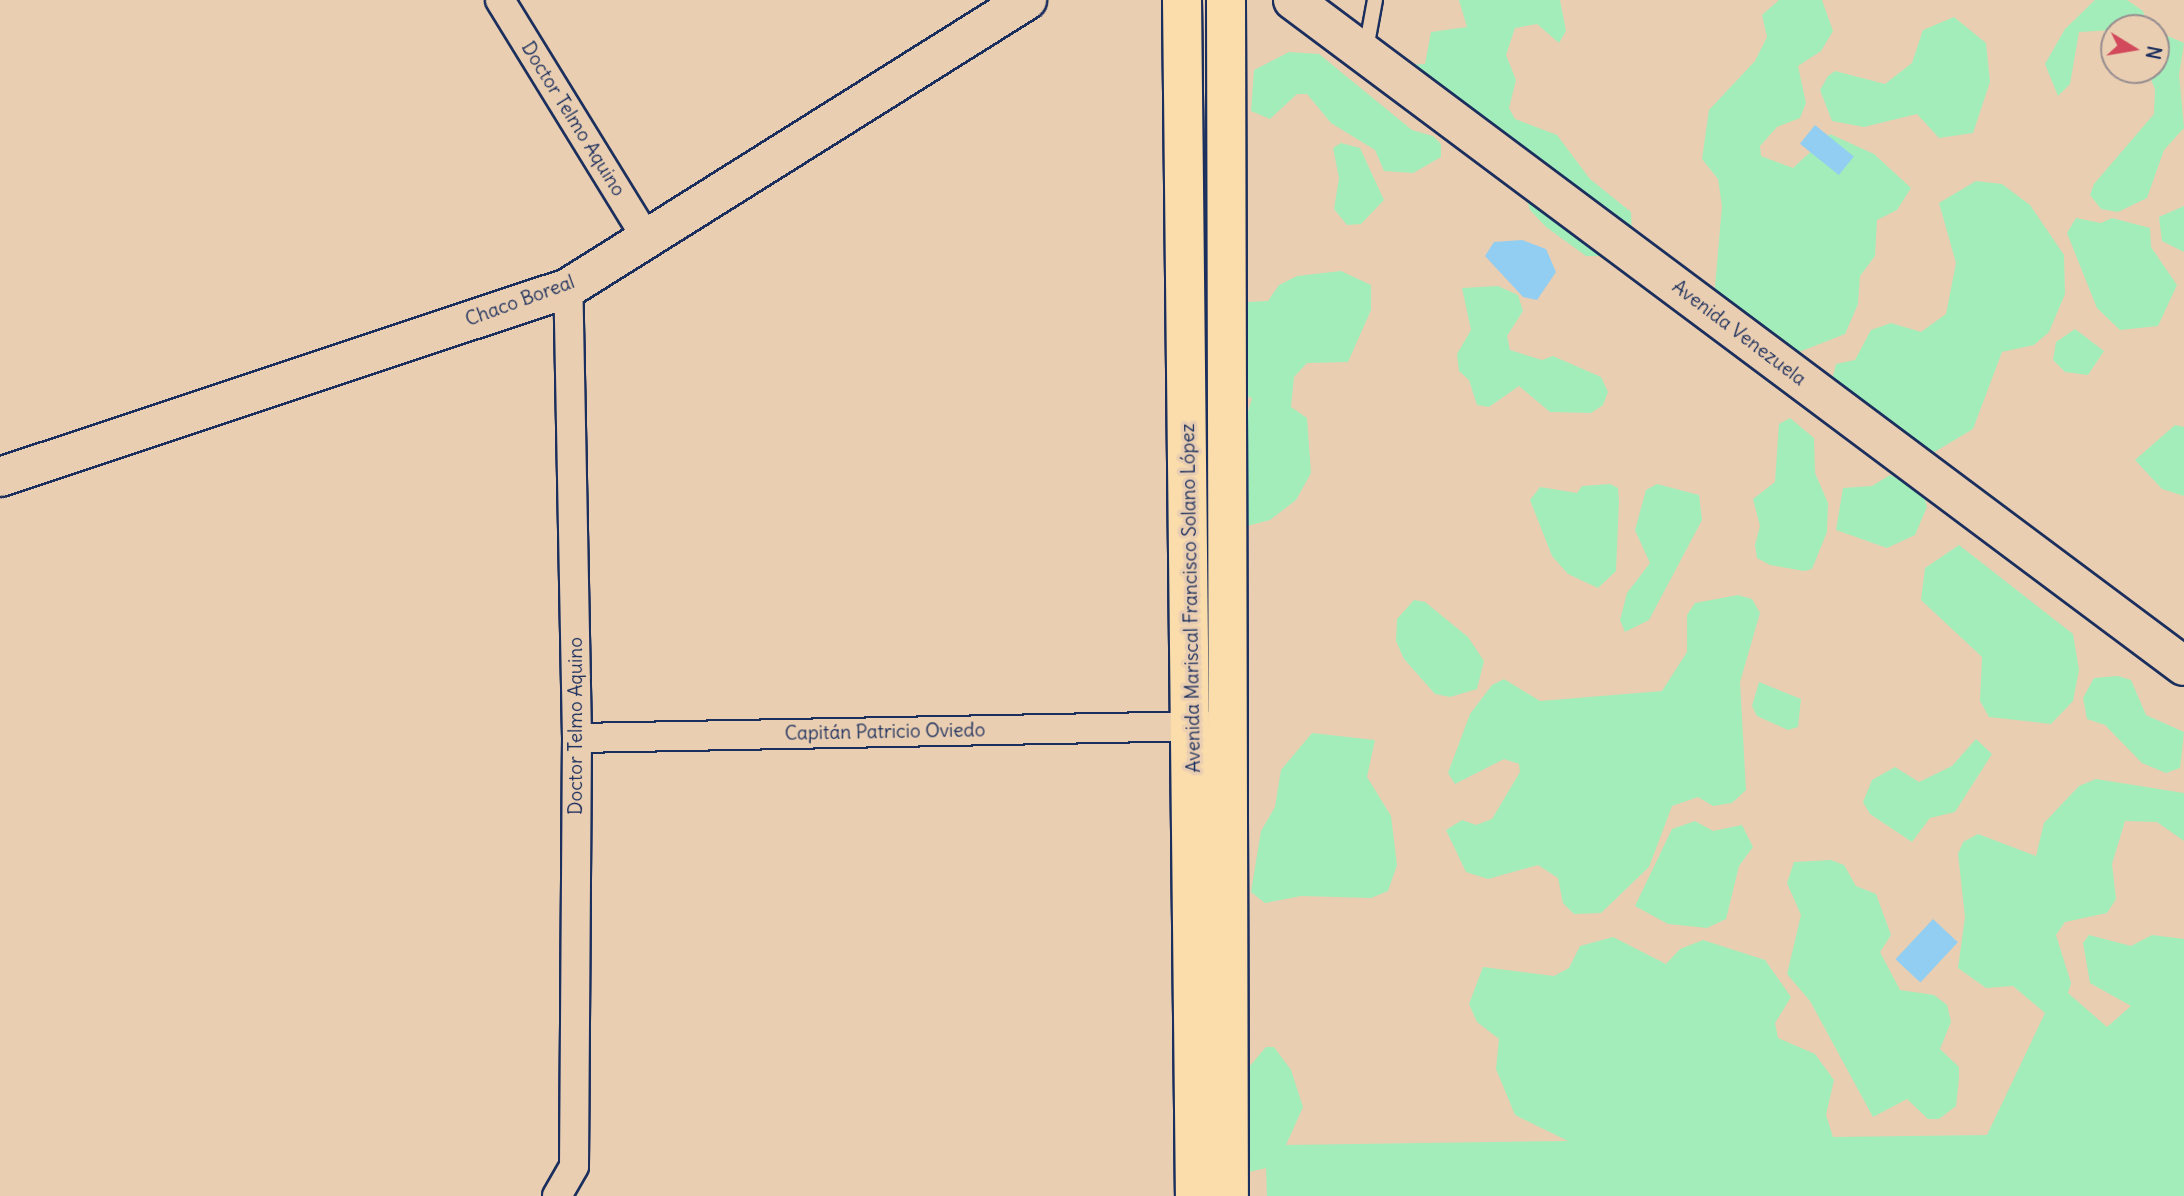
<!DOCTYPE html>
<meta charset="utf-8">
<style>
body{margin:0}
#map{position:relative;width:2184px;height:1196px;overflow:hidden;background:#eaceb1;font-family:Delius,sans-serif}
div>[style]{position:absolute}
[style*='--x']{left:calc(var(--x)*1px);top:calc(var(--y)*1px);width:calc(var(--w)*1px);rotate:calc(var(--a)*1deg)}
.green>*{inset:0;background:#a3edbb}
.water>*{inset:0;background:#91cef2;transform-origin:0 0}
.roads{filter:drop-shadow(2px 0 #1b2f5e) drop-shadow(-2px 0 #1b2f5e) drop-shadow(0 2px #1b2f5e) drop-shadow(0 -2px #1b2f5e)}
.service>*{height:14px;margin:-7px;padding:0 7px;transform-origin:7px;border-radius:7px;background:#eaceb1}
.minor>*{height:28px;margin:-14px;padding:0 14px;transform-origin:14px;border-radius:14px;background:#eaceb1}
.secondary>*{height:38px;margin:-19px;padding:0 19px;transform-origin:19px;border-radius:19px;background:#eaceb1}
.trunk>*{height:38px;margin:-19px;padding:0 19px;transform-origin:19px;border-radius:19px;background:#faddab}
span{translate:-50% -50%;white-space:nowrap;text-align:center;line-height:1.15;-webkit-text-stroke:7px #eaceb1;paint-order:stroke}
.street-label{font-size:19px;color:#1b2f5e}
.north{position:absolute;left:2100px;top:14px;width:70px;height:70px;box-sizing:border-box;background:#eaceb1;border:2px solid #978e90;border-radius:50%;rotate:101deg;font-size:19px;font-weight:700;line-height:28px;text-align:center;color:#1b2f5e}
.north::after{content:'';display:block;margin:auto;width:24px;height:32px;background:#d1495b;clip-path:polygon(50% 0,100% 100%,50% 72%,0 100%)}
</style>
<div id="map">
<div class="green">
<div style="clip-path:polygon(1459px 0,1560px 0,1566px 31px,1559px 43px,1537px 24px,1515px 28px,1506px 55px,1516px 80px,1509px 108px,1515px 119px,1557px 135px,1590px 179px,1631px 212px,1632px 235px,1606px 256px,1586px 256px,1546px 227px,1530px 210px,1519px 175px,1410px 65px,1425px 64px,1431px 32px,1467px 27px)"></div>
<div style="clip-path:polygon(1779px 0,1822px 0,1833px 31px,1821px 51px,1798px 66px,1806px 103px,1800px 118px,1777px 127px,1760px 146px,1761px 156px,1793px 168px,1830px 134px,1874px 154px,1911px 188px,1897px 210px,1877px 220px,1875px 256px,1860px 276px,1858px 304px,1845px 334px,1794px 354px,1714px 298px,1722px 206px,1718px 179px,1702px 159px,1709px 110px,1755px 61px,1767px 37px,1762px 15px)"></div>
<div style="clip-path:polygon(2095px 0,2127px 0,2143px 11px,2148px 28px,2079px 32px,2070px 84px,2058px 96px,2045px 64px,2065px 29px)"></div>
<div style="clip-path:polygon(1954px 17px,1986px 43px,1990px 82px,1973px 133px,1939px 138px,1917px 114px,1864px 127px,1832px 121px,1820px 90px,1828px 76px,1835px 71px,1885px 84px,1912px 63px,1923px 30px)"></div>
<div style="clip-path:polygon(2156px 31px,2184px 43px,2179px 75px,2184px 128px,2164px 150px,2147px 198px,2118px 212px,2101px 209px,2090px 195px,2094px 184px,2154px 114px,2155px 89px,2147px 70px,2156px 70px)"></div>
<div style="clip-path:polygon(1289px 52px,1319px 54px,1412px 130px,1433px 136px,1441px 144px,1441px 157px,1413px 173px,1384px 171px,1375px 150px,1331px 123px,1307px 94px,1297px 94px,1270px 119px,1251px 111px,1254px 70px)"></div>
<div style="clip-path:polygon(1341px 143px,1360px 148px,1384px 200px,1361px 224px,1347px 225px,1334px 209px,1339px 178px,1333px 148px)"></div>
<div style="clip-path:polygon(1976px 181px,2002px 184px,2030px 205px,2064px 255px,2065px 294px,2049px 332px,2034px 345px,2002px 352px,1973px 429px,1926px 457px,1831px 385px,1836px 364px,1855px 360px,1871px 330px,1891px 323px,1921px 332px,1946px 314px,1956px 263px,1939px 203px)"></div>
<div style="clip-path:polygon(2184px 206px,2184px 252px,2162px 241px,2159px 217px)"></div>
<div style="clip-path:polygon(2076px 218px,2101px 223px,2112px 218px,2150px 228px,2151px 247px,2177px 285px,2158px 326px,2120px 330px,2097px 308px,2067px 233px)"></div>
<div style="clip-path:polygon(1341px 271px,1371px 285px,1371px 310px,1348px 362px,1307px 363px,1294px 377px,1291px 407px,1307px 418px,1311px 473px,1296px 500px,1270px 520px,1239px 528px,1244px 425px,1252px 398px,1239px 394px,1199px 413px,1165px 384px,1172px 349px,1204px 304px,1268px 301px,1279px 285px,1297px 276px)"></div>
<div style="clip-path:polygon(1462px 288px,1498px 286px,1518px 295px,1523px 311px,1507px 336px,1510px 350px,1542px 360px,1553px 356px,1601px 377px,1608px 392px,1603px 405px,1591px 413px,1550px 412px,1519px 386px,1489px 407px,1477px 405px,1469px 380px,1459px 371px,1457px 354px,1471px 330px)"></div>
<div style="clip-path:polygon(2075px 329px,2104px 351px,2088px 375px,2065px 372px,2053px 360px,2056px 342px)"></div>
<div style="clip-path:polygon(1790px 418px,1814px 438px,1815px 473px,1828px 503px,1827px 532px,1812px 569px,1804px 571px,1770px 565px,1757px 558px,1755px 545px,1760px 526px,1753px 499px,1775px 482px,1779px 424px)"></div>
<div style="clip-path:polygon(2175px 425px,2184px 427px,2184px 496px,2162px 489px,2135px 460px)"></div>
<div style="clip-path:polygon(1890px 475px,1922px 489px,1927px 507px,1915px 535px,1887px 548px,1836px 530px,1843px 488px,1872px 486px)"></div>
<div style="clip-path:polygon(1610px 484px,1618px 488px,1619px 501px,1616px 571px,1598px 588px,1568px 574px,1552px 556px,1530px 500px,1540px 487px,1577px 493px,1582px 486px)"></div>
<div style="clip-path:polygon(1657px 484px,1699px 495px,1702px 520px,1649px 620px,1625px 632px,1620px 620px,1627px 593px,1650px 563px,1635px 530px,1646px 490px)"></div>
<div style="clip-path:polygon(1959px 545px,2073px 634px,2079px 670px,2073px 701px,2051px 724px,1989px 717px,1980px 701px,1982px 657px,1921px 600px,1925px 568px)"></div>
<div style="clip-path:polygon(1738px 595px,1752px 599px,1760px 613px,1740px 682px,1746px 790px,1732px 803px,1713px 806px,1698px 797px,1672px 806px,1649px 867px,1601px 913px,1574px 914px,1563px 903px,1558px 878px,1538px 865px,1488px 879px,1466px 872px,1446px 830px,1462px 820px,1476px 825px,1492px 819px,1520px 772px,1519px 764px,1504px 759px,1455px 784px,1448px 773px,1470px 714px,1492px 685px,1504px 679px,1540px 701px,1662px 691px,1687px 652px,1687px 615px,1695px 603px)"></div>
<div style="clip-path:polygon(1414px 600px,1425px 602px,1468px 637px,1484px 661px,1477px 689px,1450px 697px,1435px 694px,1404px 659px,1396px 641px,1397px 619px)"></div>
<div style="clip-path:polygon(2118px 676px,2131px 680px,2146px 715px,2184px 732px,2180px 768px,2166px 773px,2142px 763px,2105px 725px,2087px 719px,2083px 698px,2094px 678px)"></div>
<div style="clip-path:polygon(1759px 682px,1801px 699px,1798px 727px,1788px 730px,1757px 716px,1752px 706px)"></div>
<div style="clip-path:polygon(1312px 733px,1375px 740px,1367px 777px,1391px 816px,1397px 865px,1388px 891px,1371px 898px,1301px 896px,1265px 903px,1251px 892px,1261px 831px,1275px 807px,1281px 770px)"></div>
<div style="clip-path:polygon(1976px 739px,1992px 754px,1955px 812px,1930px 818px,1912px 842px,1870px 814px,1863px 802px,1872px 780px,1895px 767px,1919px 782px,1952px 766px)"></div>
<div style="clip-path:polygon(2096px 779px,2184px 793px,2184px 841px,2157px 822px,2125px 821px,2112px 864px,2116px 899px,2107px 913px,2065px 922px,2056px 935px,2071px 983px,2068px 993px,2107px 1027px,2131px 1006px,2090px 983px,2083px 943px,2089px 935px,2131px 946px,2152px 935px,2184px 939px,2184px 1196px,1267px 1196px,1266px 1168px,1240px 1174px,1244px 1073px,1266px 1047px,1274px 1047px,1291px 1070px,1303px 1107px,1286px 1145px,1568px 1141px,1515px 1115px,1496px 1069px,1499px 1039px,1477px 1022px,1469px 1004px,1483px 967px,1554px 976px,1569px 968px,1580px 946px,1613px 937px,1666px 964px,1680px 949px,1703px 940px,1765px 960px,1791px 997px,1775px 1023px,1778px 1038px,1815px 1054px,1834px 1080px,1826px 1115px,1833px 1137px,1987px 1135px,2045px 1013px,2013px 986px,1986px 988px,1958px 968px,1965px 917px,1958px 854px,1963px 842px,1978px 834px,2036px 856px,2044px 823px,2079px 786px)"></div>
<div style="clip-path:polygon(1695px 821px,1713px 831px,1742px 825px,1753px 847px,1739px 866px,1726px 919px,1707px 928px,1668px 924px,1635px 906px,1672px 829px)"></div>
<div style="clip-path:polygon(1831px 860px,1844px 865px,1856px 886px,1876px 894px,1891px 935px,1880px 952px,1900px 990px,1934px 995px,1947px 1005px,1951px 1022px,1940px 1049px,1959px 1067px,1959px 1078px,1956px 1106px,1939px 1119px,1928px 1119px,1907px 1099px,1873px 1117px,1810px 1001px,1787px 974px,1801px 915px,1787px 883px,1794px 862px)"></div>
</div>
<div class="water">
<div style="left:1815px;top:125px;width:50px;height:24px;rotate:39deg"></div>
<div style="clip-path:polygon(1522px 240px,1546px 249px,1556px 272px,1537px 300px,1523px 297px,1485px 256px,1494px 242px)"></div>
<div style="left:1933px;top:919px;width:34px;height:55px;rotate:43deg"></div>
</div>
<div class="roads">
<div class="service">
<div style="--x:1366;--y:49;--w:50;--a:-79.6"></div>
</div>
<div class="minor">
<div style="--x:500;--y:0;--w:278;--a:58.4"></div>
<div style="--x:577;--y:738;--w:630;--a:-1.09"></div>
<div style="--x:557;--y:1196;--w:34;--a:-60"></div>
<div style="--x:574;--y:1166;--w:428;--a:-89.6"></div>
<div style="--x:577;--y:738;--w:450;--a:-91.1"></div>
</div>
<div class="secondary">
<div style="--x:1293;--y:0;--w:1112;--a:36.78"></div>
<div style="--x:0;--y:477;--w:599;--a:-18.4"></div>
<div style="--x:568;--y:288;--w:542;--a:-32.11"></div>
</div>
<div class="trunk">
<div style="--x:1182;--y:0;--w:1196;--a:89.38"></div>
<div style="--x:1226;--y:0;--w:1196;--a:89.86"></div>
</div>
</div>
<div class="street-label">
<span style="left:573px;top:119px;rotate:58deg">Doctor Telmo Aquino</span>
<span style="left:520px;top:301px;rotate:-20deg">Chaco Boreal</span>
<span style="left:1739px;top:333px;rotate:37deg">Avenida Venezuela</span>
<span style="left:1191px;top:598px;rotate:-91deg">Avenida Mariscal Francisco Solano López</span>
<span style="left:576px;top:726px;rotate:-90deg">Doctor Telmo Aquino</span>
<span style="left:885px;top:732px;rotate:-1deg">Capitán Patricio Oviedo</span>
</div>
<div class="north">N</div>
</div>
